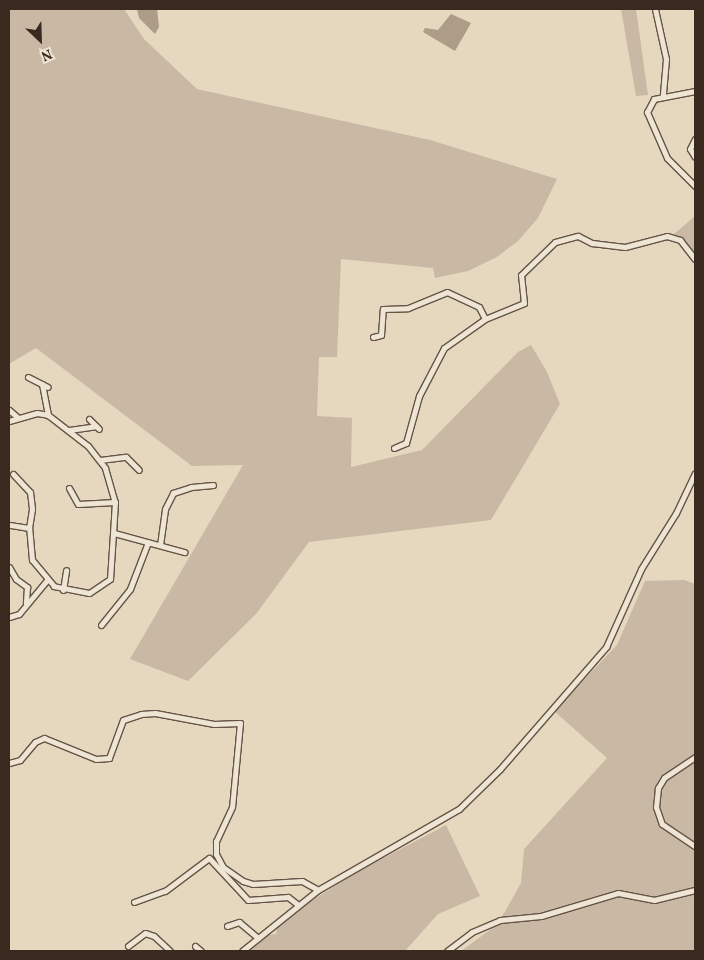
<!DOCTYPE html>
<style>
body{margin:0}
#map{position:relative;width:704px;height:960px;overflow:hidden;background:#e6d7bf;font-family:Vollkorn,serif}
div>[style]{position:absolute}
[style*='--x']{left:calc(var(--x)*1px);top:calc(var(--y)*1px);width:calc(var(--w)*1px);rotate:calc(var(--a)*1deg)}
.green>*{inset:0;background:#c9b9a4}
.water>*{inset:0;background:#ac9c88}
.roads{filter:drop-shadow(1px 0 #655446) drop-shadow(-1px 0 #655446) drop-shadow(0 1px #655446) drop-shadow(0 -1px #655446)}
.street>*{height:5px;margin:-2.5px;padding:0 2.5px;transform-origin:2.5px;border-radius:2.5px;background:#efe5d5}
span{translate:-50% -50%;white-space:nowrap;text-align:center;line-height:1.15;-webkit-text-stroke:4.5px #efe5d5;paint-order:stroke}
.frame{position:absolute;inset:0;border:10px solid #3a291e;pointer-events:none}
.north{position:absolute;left:15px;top:15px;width:50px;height:50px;-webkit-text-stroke:4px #efe5d5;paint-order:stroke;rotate:156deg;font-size:14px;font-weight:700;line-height:20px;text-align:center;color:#3a291e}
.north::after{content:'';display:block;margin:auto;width:18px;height:22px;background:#3a291e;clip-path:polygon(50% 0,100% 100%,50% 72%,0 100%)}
</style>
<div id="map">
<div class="green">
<div style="clip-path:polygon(9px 9px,124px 9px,144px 39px,197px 89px,430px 140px,557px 179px,538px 218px,518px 241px,497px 257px,468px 271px,435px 278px,433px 268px,341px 259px,337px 357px,319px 357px,317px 416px,352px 418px,351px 467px,422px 450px,518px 352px,531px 345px,547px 372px,560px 404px,491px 520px,309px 542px,256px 614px,188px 681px,130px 659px,243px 465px,192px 466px,36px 348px,9px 364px)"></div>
<div style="clip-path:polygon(621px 9px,636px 9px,648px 95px,636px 96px)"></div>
<div style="clip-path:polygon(695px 216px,695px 258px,674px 234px)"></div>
<div style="clip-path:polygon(684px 580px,695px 584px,695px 951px,461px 951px,498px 924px,521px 883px,524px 849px,607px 758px,554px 711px,617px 645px,645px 581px)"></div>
<div style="clip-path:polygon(446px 825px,480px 896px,438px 914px,405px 951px,247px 951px,268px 935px,276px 934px,277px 927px,303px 906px,359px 871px)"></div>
</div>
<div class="water">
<div style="clip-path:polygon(137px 9px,157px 9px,159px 27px,155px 34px,139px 18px)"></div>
<div style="clip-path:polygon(451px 14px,471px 23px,455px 51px,423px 32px,425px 28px,438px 30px)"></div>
</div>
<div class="roads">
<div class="street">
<div style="--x:655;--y:9;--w:51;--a:77.6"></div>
<div style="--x:666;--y:59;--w:38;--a:95"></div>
<div style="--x:695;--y:91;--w:42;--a:169"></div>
<div style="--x:654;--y:99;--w:15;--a:118"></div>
<div style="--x:647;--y:112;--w:50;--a:66.5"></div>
<div style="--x:667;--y:158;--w:40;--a:45"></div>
<div style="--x:695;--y:139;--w:11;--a:117"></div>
<div style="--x:690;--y:149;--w:9;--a:58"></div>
<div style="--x:373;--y:337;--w:8;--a:-14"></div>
<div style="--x:381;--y:335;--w:26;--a:-86"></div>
<div style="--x:383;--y:309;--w:25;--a:-2"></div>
<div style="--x:408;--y:308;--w:42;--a:-22.3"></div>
<div style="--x:447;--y:292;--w:35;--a:25"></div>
<div style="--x:479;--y:307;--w:13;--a:63"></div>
<div style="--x:28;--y:377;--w:22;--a:27"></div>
<div style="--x:42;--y:384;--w:32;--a:79"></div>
<div style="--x:9;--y:410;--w:11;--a:41"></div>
<div style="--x:89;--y:419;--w:10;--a:45"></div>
<div style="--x:9;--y:421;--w:29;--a:-16"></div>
<div style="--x:37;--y:413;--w:11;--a:10"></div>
<div style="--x:48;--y:415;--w:51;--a:37.8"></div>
<div style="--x:88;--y:446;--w:28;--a:52"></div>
<div style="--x:105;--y:468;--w:35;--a:74"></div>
<div style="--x:115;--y:502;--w:77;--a:93.7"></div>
<div style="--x:110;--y:579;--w:25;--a:146"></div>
<div style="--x:89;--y:593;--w:36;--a:-169"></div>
<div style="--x:54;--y:586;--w:34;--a:-130"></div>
<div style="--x:32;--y:560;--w:32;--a:-95"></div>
<div style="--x:29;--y:528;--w:20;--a:-171"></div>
<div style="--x:69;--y:430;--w:27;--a:-8"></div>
<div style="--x:96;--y:426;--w:4;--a:45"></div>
<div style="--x:394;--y:448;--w:13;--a:-23"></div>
<div style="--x:406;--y:443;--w:49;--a:-74.5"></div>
<div style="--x:419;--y:396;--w:54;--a:-62.5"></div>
<div style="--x:444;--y:348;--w:50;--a:-35.3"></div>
<div style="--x:485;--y:319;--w:42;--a:-22.3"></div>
<div style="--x:524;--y:303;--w:28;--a:-96"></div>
<div style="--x:521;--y:275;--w:47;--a:-44.1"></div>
<div style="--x:555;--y:242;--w:24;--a:-15"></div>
<div style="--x:578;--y:236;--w:16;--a:27"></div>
<div style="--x:592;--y:243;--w:33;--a:7"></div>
<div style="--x:625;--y:247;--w:43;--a:-14.7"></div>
<div style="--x:667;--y:236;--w:14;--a:17"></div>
<div style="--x:680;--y:240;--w:24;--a:52"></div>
<div style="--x:100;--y:460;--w:26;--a:-7"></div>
<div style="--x:126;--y:457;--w:18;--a:45"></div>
<div style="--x:13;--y:474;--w:25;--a:47"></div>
<div style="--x:30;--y:492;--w:17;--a:83"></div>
<div style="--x:32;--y:509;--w:19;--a:99"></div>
<div style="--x:69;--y:488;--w:18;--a:61"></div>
<div style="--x:78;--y:504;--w:37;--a:-3"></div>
<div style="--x:114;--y:533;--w:73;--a:15.2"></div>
<div style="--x:160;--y:545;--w:36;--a:-82"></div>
<div style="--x:165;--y:509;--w:18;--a:-63"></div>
<div style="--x:173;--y:493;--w:19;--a:-18"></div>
<div style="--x:191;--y:487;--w:22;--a:-5"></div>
<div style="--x:9;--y:567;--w:14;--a:60"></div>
<div style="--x:16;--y:579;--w:14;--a:36"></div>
<div style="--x:27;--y:587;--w:16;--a:94"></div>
<div style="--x:63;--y:590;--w:20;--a:-81"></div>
<div style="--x:9;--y:617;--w:10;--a:-17"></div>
<div style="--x:19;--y:614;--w:44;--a:-50.5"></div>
<div style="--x:101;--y:625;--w:46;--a:-51.1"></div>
<div style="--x:130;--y:589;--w:50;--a:-69"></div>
<div style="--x:695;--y:757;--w:37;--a:146"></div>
<div style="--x:664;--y:778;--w:12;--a:121"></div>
<div style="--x:658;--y:788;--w:19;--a:96"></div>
<div style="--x:656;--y:807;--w:18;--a:71"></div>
<div style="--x:662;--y:824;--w:40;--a:34"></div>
<div style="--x:9;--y:763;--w:11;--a:-15"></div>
<div style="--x:20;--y:760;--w:23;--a:-50"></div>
<div style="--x:35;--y:742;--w:10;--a:-24"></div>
<div style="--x:44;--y:738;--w:56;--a:22"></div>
<div style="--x:96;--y:759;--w:13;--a:-4"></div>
<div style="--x:109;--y:758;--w:40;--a:-69.8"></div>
<div style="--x:123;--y:720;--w:19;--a:-18"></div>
<div style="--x:141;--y:714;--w:14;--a:-4"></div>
<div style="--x:155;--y:713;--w:60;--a:10.6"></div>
<div style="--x:214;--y:724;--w:26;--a:-2"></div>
<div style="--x:240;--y:723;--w:84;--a:95.4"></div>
<div style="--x:232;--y:807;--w:38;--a:115"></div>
<div style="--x:216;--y:841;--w:13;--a:90"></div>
<div style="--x:216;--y:854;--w:15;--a:62"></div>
<div style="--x:223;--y:867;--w:24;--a:35"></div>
<div style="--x:243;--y:881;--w:10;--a:17"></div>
<div style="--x:253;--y:884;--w:49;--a:-3.5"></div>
<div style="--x:302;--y:881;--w:18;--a:29"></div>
<div style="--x:134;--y:902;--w:33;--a:-20"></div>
<div style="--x:165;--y:891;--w:55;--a:-36.9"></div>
<div style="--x:209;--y:858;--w:57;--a:47.1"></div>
<div style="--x:248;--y:900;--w:40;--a:-4.3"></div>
<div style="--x:288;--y:897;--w:11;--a:38"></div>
<div style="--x:227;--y:926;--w:13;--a:-18"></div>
<div style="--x:239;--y:922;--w:25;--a:40"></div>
<div style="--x:128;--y:946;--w:21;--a:-37"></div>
<div style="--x:145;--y:933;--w:9;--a:18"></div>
<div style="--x:154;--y:936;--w:22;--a:43"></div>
<div style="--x:195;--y:946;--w:8;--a:40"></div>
<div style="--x:242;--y:951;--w:97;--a:-38.8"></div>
<div style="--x:318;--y:890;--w:163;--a:-29.9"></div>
<div style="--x:459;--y:809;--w:57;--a:-44.3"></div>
<div style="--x:500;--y:769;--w:162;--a:-49"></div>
<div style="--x:606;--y:647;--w:85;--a:-65.8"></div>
<div style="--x:641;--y:569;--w:66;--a:-58"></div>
<div style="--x:676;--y:513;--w:44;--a:-64.6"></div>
<div style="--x:447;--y:951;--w:31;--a:-37"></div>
<div style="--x:472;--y:932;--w:30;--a:-23"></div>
<div style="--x:500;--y:920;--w:41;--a:-5.6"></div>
<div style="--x:541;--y:916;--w:80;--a:-16.6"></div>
<div style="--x:618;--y:893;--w:37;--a:11"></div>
<div style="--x:654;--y:900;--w:42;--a:-13.7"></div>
</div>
</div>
<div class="frame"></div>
<div class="north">N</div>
</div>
